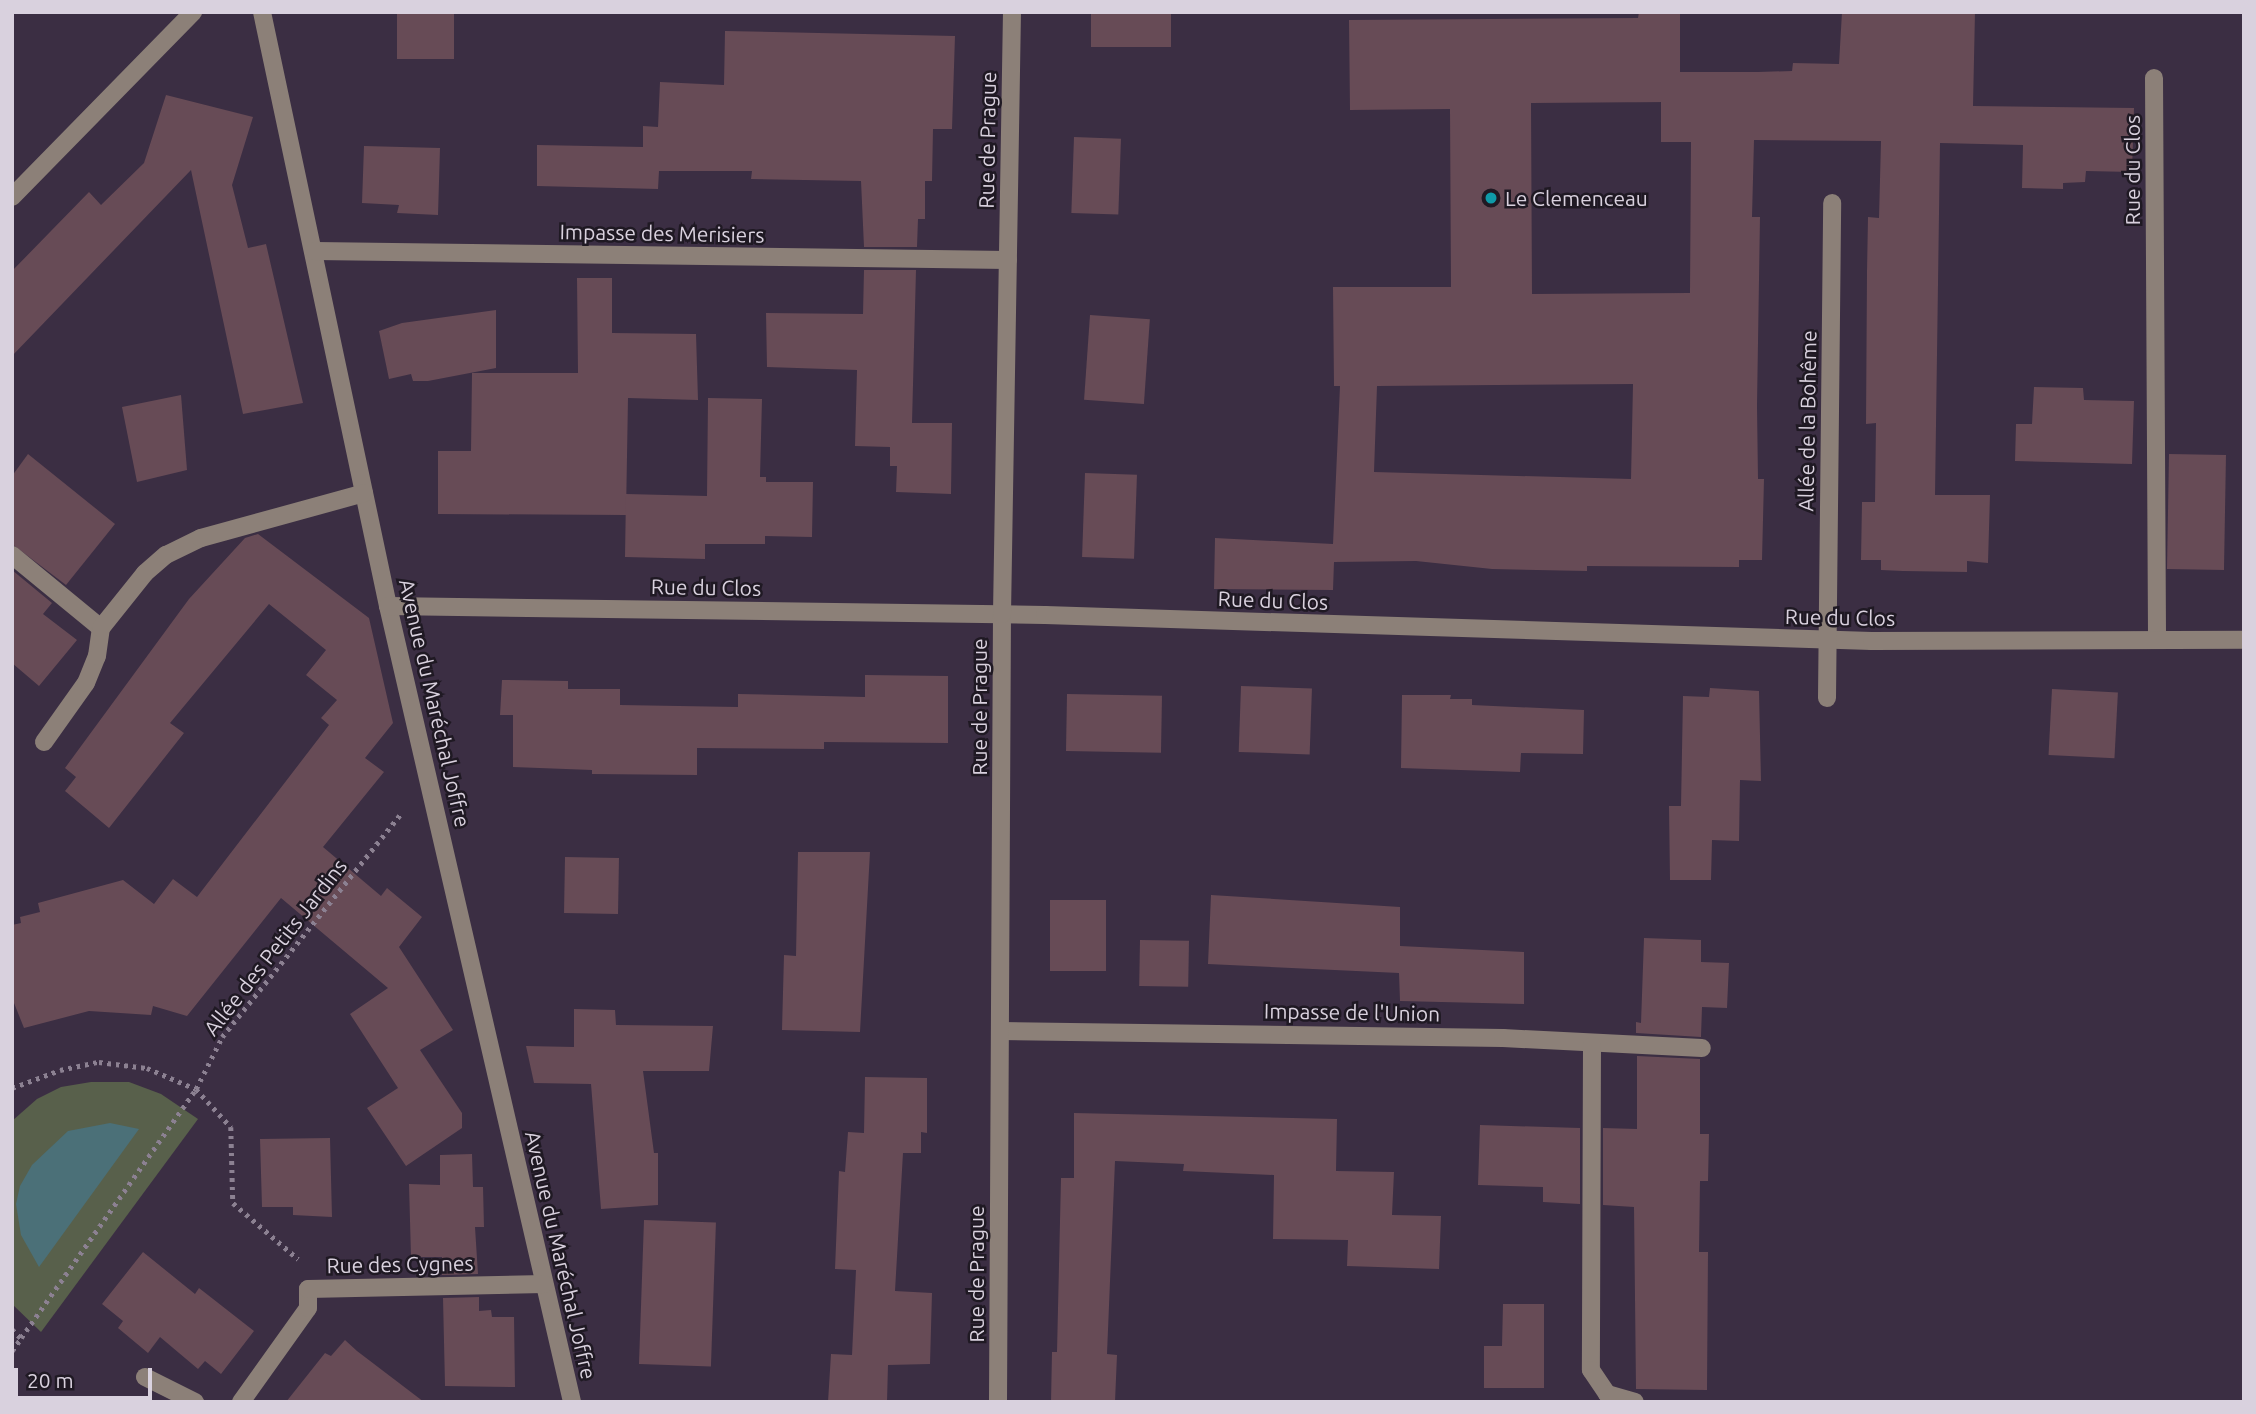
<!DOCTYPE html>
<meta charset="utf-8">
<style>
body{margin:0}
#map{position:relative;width:2256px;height:1414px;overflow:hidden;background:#3b2e43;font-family:Ubuntu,sans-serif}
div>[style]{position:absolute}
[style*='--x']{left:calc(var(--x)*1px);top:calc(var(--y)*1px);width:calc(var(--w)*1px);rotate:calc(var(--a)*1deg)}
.green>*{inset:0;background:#58604b}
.water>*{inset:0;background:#4b7078}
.building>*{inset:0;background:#674b56;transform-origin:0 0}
.path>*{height:4.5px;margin-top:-2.25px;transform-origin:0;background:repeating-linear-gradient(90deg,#8c8192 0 3.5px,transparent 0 8.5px)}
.minor>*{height:18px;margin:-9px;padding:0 9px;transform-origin:9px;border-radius:9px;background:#8c8078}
.dots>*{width:19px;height:19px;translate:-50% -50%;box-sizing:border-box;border:4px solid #1f1923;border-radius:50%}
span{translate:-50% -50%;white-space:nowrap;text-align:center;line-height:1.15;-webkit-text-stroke:5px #1f1923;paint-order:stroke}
.street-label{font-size:21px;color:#d9d1de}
.poi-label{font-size:21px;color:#d9d1de}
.left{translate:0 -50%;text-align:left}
.frame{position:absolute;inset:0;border:14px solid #d9d1de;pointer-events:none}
.scale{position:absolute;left:14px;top:1368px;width:138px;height:32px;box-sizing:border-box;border:4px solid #d9d1de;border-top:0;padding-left:9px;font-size:21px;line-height:24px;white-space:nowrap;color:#d9d1de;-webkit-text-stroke:5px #1f1923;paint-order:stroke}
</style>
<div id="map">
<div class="green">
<div style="clip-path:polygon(91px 1082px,129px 1082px,161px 1094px,198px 1119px,41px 1332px,12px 1304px,12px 1121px,37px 1099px,61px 1087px)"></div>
</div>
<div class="water">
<div style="clip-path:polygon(110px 1123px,139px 1129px,39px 1267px,21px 1235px,16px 1204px,20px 1186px,32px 1165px,68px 1131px)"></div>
</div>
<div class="building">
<div style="left:397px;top:12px;width:57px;height:47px"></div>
<div style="left:1091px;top:12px;width:80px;height:35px"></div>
<div style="clip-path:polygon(evenodd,1639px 12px,1680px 12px,1680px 72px,1758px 72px,1792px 71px,1793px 63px,1839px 64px,1842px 12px,1975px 12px,1973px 106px,2134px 108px,2132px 172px,2086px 171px,2085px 182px,2063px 183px,2063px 189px,2022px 188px,2023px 145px,1940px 143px,1935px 495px,1990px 495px,1988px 563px,1967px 561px,1967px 572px,1903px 571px,1881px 570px,1881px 560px,1861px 560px,1862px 502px,1875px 502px,1876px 423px,1866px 424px,1867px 272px,1868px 217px,1879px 218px,1881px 141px,1754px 140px,1752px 217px,1760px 217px,1757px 406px,1758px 479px,1764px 479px,1762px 560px,1739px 560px,1739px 567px,1587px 566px,1587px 571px,1492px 569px,1416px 561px,1334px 562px,1333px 590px,1214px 589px,1215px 538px,1333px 544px,1340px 386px,1334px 386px,1333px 287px,1451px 287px,1450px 109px,1350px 110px,1349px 20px,1638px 18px,1639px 12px,1661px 102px,1661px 142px,1691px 142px,1690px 293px,1532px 294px,1531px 103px,1661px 102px,1639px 12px,1633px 384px,1631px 479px,1374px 472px,1377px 386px,1633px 384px)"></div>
<div style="clip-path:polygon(725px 31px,955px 36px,952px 129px,933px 129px,932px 181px,925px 181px,925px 219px,918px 219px,917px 247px,864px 247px,861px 181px,751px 179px,752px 171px,659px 171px,658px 189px,537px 186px,537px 145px,643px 147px,643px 126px,658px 127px,660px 82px,724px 85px)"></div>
<div style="clip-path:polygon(166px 95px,253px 117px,232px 185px,248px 248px,266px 244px,303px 403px,243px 414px,191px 170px,12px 356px,12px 271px,89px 192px,101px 205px,144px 163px)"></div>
<div style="left:1074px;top:137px;width:47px;height:76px;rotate:2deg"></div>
<div style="clip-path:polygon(364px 146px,440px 148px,438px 215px,397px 213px,399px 205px,362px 203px)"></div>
<div style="clip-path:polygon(864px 270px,916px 270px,912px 423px,952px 423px,951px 494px,896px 492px,897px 466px,890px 466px,890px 447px,855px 446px,857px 370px,767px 367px,766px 313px,863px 314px)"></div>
<div style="clip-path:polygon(577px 278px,612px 278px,612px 333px,696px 334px,698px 400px,628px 398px,626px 515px,438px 514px,438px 451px,471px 451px,472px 373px,578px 373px)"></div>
<div style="clip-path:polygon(496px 310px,496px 368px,428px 381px,413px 381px,411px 374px,389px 379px,379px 331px,402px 323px)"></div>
<div style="left:1090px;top:315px;width:60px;height:85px;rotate:4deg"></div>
<div style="clip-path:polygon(2034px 387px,2083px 388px,2084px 400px,2134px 401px,2132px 464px,2015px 461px,2016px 424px,2032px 424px)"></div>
<div style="clip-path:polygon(181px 395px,187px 470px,137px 482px,122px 407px)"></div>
<div style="clip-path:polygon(708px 398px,762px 399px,760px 477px,766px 477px,766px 482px,813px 482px,812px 537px,765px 536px,765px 544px,705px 544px,705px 559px,625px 557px,626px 494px,707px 496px)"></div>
<div style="clip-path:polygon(28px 454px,115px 524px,66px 585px,12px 544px,12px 476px)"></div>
<div style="left:2169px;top:454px;width:57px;height:115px;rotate:1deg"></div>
<div style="left:1085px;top:473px;width:52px;height:84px;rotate:2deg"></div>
<div style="clip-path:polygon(258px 534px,369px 618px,393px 723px,365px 758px,384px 772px,323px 847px,381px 896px,387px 888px,422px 917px,399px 947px,453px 1030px,420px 1050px,462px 1113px,462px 1128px,406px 1166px,367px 1108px,398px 1088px,350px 1014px,388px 988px,281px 898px,187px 1016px,153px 1006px,151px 1015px,89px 1011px,24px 1028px,12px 998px,12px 925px,21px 923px,20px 917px,40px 912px,38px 903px,123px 880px,154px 904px,173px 879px,197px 897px,329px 725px,321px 718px,337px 700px,306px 675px,326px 650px,269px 604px,170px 723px,184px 733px,109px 828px,65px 791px,76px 777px,65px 768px,189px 599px,245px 538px)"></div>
<div style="clip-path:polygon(12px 570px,52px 603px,43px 614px,77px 640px,39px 686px,12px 663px)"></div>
<div style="clip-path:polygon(865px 675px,948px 676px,948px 743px,824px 742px,824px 749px,697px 748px,697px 775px,592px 774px,592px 770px,513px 767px,513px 715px,500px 715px,502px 680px,568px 681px,568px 689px,620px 689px,620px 705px,738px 707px,738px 694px,865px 697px)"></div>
<div style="left:1241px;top:686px;width:71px;height:66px;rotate:2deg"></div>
<div style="clip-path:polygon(1710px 688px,1759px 691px,1761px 781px,1740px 780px,1739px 841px,1712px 840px,1711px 880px,1670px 880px,1669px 806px,1681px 806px,1683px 696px,1709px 697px)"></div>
<div style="left:2052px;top:689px;width:66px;height:66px;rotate:3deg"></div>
<div style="left:1067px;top:694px;width:95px;height:57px;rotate:1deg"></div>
<div style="clip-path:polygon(1402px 695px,1451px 695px,1450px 699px,1472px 699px,1472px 705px,1584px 710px,1583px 754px,1521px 753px,1520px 772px,1401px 768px)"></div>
<div style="clip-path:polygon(798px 852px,870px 852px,860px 1032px,782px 1030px,784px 955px,796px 956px)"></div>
<div style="left:565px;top:857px;width:54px;height:56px;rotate:1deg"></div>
<div style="clip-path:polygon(1211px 895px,1400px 907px,1400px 946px,1524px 952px,1524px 1004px,1400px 1001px,1399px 973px,1208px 964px)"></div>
<div style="left:1050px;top:900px;width:56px;height:71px"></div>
<div style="clip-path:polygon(1644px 938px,1701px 940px,1701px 962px,1729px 963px,1727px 1008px,1702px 1007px,1701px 1037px,1636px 1033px,1636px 1022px,1641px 1023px)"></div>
<div style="left:1140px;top:940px;width:49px;height:46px;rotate:1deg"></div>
<div style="clip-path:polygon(574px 1009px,615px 1010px,616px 1025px,713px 1026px,709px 1071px,643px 1071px,654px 1153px,658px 1153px,658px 1205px,601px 1209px,591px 1084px,534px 1083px,526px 1046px,574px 1047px)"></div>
<div style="clip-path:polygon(1637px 1056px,1700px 1059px,1700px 1134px,1709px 1134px,1708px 1181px,1700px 1181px,1699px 1252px,1708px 1252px,1707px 1390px,1636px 1389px,1634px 1207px,1603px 1205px,1603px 1128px,1637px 1129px)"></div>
<div style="clip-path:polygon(865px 1077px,927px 1078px,927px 1133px,921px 1132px,921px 1153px,903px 1153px,895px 1291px,932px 1293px,930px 1364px,888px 1365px,887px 1402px,828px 1402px,831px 1354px,852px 1355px,856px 1270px,835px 1269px,839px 1171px,845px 1172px,848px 1132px,864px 1133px)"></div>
<div style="clip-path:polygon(1074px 1113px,1337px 1119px,1336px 1171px,1394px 1172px,1392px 1215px,1441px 1216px,1439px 1269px,1347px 1266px,1348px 1240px,1273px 1239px,1274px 1175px,1183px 1171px,1184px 1164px,1115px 1161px,1107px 1354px,1117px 1355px,1115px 1402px,1051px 1402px,1052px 1352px,1057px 1352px,1061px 1178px,1074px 1178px)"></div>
<div style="clip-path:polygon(1480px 1125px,1580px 1128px,1580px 1204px,1543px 1202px,1543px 1187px,1478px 1185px)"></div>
<div style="clip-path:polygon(330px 1138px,332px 1217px,293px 1215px,293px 1207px,262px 1207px,260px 1139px)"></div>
<div style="clip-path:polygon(472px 1154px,473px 1187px,483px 1187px,484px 1227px,475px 1227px,478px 1274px,442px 1275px,442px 1257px,411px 1257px,409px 1184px,440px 1185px,440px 1155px)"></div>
<div style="left:644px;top:1220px;width:72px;height:144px;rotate:2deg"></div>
<div style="clip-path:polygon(143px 1252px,195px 1294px,199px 1288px,254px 1331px,221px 1374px,205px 1361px,198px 1369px,160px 1337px,148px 1353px,118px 1328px,123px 1321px,102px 1304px)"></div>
<div style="clip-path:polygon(479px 1297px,479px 1311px,491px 1310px,492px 1317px,514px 1317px,515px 1387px,445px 1386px,443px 1298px)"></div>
<div style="clip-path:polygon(1503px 1304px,1544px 1304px,1544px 1388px,1484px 1388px,1484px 1346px,1502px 1346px)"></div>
<div style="clip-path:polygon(345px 1340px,357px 1351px,424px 1402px,286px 1402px,325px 1353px,331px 1356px)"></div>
</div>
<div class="path">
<div style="--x:12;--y:1088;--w:51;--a:-20.6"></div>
<div style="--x:60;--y:1070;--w:40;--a:-12"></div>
<div style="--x:99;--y:1062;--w:48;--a:7.1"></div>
<div style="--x:147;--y:1068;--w:53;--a:23.2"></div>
<div style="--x:196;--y:1089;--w:52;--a:47.4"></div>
<div style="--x:231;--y:1127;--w:76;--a:88.5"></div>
<div style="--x:233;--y:1203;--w:86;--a:40.7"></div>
<div style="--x:12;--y:1329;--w:13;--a:45"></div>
<div style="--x:21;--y:1338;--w:304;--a:-54.9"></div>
<div style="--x:196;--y:1089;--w:58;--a:-63.4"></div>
<div style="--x:222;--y:1037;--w:288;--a:-51.3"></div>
<div style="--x:12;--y:1351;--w:16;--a:-55"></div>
</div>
<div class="minor">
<div style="--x:262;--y:12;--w:607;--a:78.02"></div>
<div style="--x:388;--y:606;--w:817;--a:76.98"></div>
<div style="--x:2154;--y:78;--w:562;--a:89.69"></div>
<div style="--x:12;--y:197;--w:259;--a:-45.6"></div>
<div style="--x:315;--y:251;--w:693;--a:0.74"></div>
<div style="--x:12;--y:555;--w:115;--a:39.4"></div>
<div style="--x:388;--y:606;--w:657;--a:0.78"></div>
<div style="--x:1045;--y:615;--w:827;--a:1.8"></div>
<div style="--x:1872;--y:641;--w:372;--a:-0.2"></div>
<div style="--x:1827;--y:698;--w:495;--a:-89.4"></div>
<div style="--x:44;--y:742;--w:72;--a:-54.6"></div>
<div style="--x:86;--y:683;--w:29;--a:-68"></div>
<div style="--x:97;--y:656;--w:28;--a:-82"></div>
<div style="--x:101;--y:628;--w:70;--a:-51.3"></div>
<div style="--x:145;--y:573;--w:28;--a:-41"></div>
<div style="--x:166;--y:555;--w:39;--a:-26"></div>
<div style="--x:201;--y:538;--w:169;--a:-15.4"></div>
<div style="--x:1000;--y:1031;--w:503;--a:0.8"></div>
<div style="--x:1503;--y:1038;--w:199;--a:2.9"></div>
<div style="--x:1592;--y:1046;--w:324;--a:90.2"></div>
<div style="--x:1591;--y:1370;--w:29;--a:56"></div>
<div style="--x:1607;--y:1394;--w:29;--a:16"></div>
<div style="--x:145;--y:1377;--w:56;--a:26.6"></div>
<div style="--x:241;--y:1402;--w:115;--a:-54.5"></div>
<div style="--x:308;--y:1308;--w:19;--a:-90"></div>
<div style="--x:308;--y:1289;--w:236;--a:-1.2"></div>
<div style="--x:998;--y:1402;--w:788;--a:-89.71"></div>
<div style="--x:1002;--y:614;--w:602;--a:-89.05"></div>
</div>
<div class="dots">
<div style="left:1491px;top:198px;background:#0f9aa8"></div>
</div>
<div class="street-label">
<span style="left:987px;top:140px;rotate:-89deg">Rue de Prague</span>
<span style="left:2132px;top:170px;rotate:-90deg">Rue du Clos</span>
<span style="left:662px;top:233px;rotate:1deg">Impasse des Merisiers</span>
<span style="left:1807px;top:421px;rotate:-89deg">Allée de la Bohême</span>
<span style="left:706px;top:587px;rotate:1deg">Rue du Clos</span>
<span style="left:1273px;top:600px;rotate:2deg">Rue du Clos</span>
<span style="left:1840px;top:617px;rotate:1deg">Rue du Clos</span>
<span style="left:435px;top:703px;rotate:77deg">Avenue du Maréchal Joffre</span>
<span style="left:979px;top:707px;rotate:-90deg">Rue de Prague</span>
<span style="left:275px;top:947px;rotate:-52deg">Allée des Petits Jardins</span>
<span style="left:1352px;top:1012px;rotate:1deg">Impasse de l'Union</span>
<span style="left:561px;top:1255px;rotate:77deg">Avenue du Maréchal Joffre</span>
<span style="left:400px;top:1264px;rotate:-1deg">Rue des Cygnes</span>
<span style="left:976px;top:1274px;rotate:-90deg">Rue de Prague</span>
</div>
<div class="poi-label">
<span class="left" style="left:1505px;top:198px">Le Clemenceau</span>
</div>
<div class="frame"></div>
<div class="scale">20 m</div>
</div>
